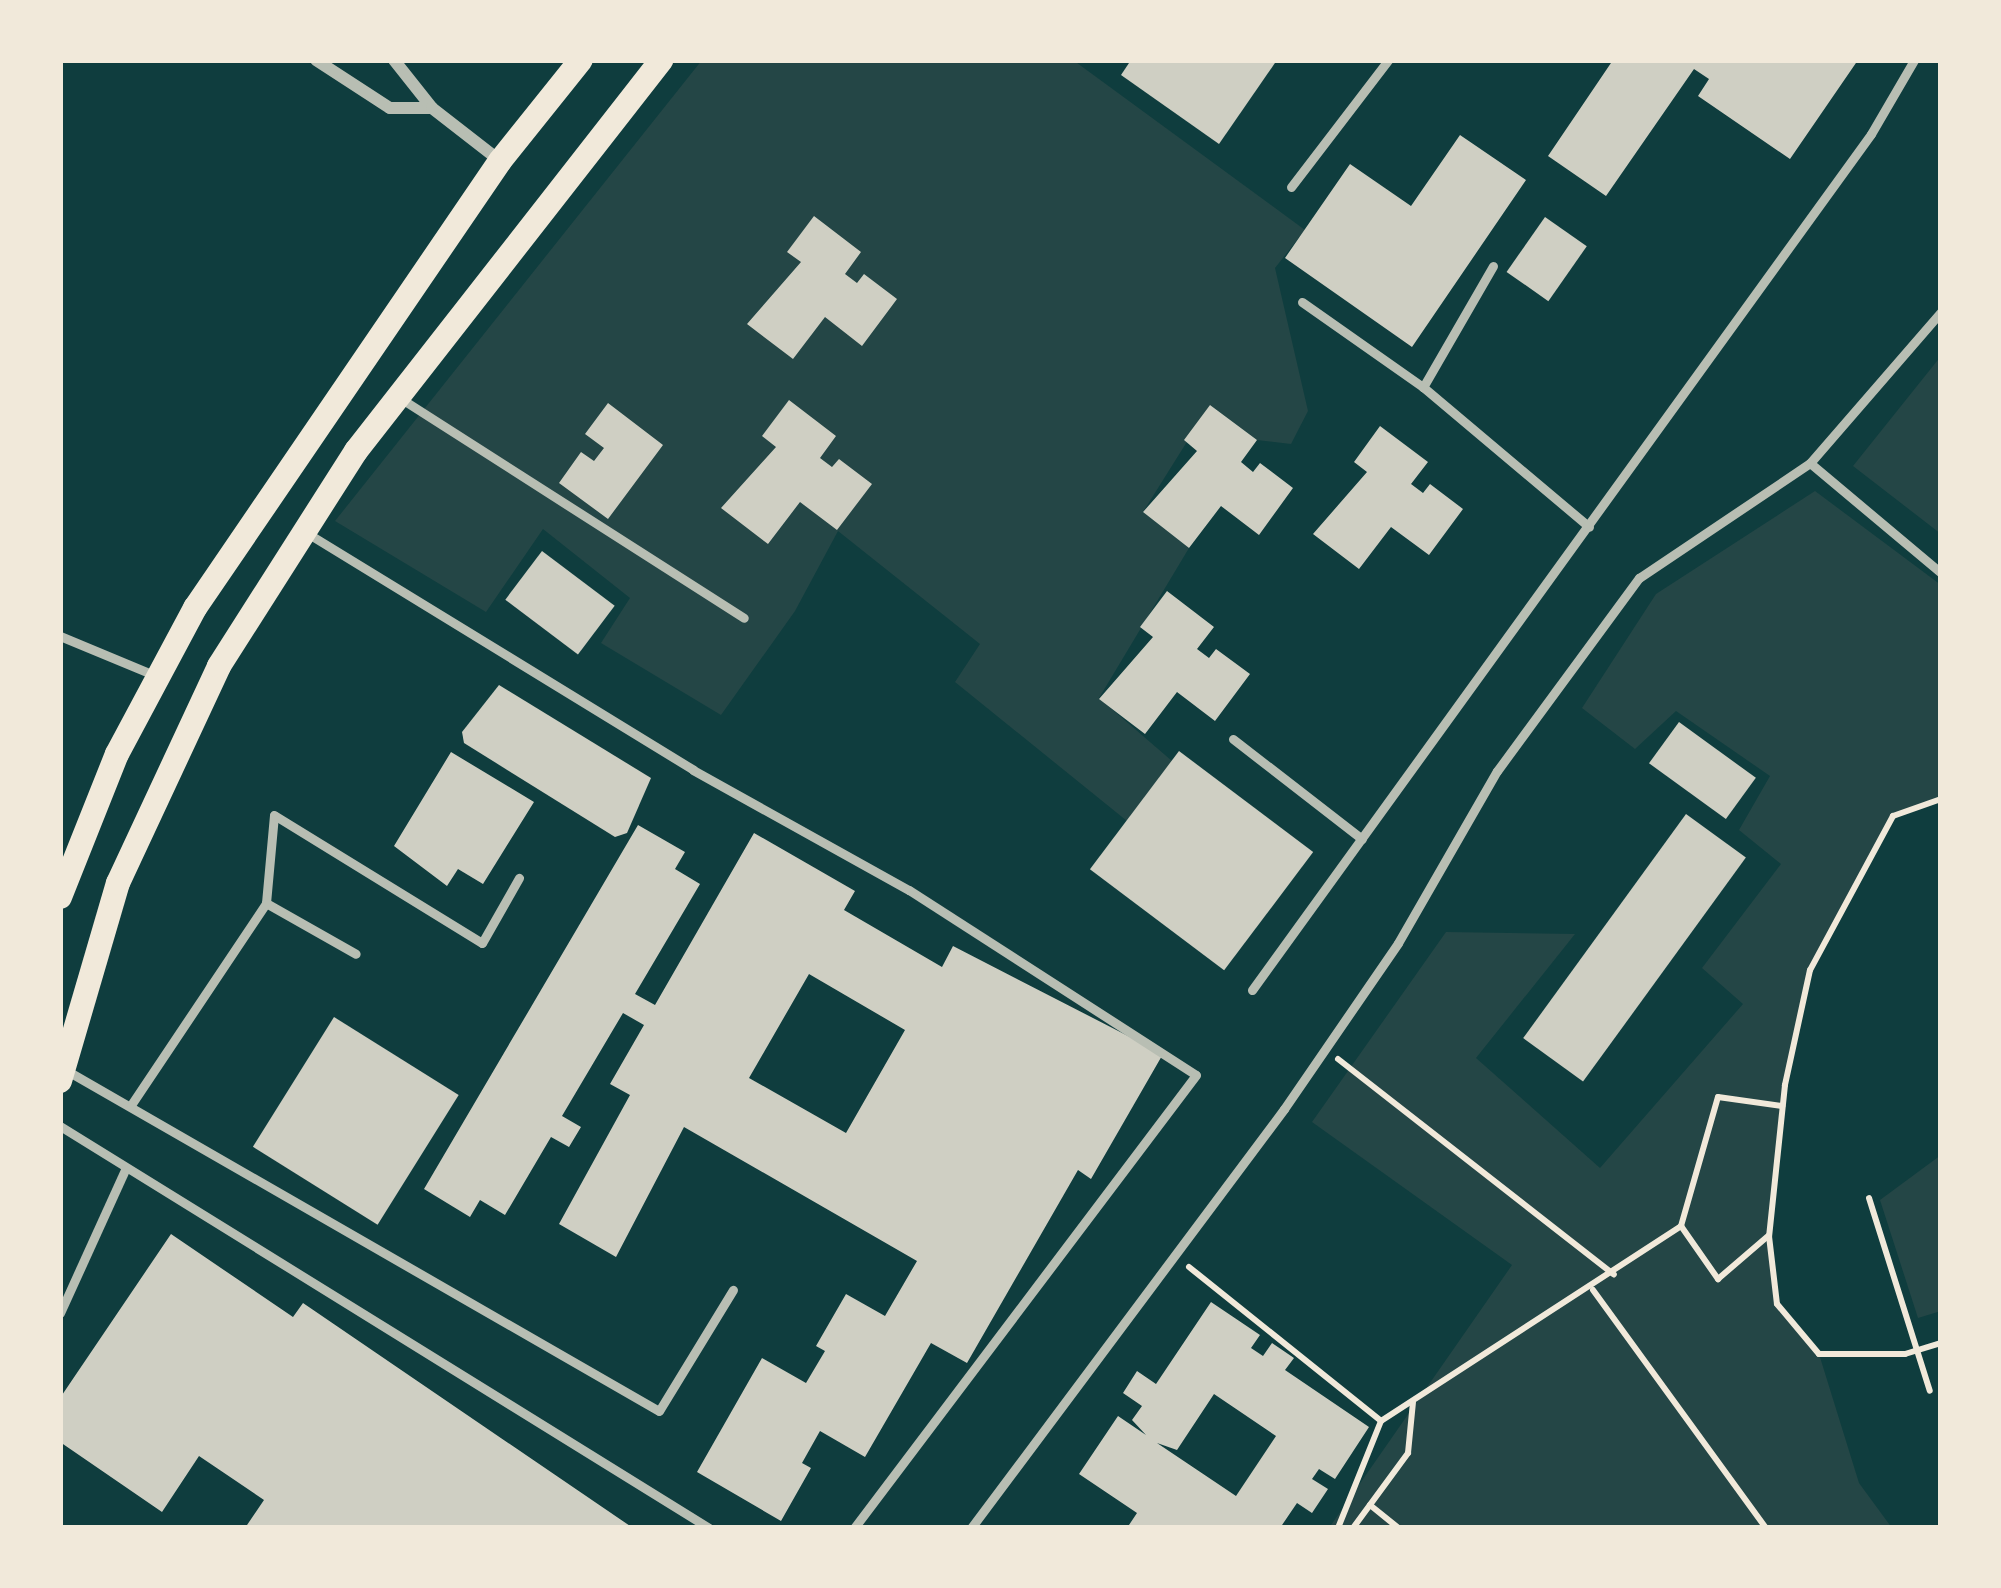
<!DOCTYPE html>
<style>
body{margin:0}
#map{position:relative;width:2001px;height:1588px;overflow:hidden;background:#0f3d3e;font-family:"Asap Condensed",sans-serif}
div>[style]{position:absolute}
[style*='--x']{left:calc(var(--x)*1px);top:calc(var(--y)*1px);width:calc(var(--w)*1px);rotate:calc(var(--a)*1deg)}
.green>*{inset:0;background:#244646}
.building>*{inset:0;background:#cfcfc3;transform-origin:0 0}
.path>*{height:6px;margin:-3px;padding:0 3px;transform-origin:3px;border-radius:3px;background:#f1e9da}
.service>*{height:9px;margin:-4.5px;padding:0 4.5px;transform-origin:4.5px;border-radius:4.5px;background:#b8beb3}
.minor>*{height:12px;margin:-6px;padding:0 6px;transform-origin:6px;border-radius:6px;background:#b8beb3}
.secondary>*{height:24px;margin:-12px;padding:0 12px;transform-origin:12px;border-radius:12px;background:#f1e9da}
span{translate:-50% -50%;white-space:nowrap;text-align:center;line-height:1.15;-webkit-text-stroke:12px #f1e9da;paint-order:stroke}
.frame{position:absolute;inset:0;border:63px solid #f1e9da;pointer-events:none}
</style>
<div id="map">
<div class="green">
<div style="clip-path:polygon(702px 60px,1073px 60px,1305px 230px,1275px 268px,1308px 411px,1291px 444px,1257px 440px,1210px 405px,1143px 512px,1189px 548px,1099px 698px,1172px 761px,1127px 821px,955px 682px,980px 644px,838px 531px,795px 611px,721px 715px,601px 643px,630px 598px,543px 529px,486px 612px,335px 521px)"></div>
<div style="clip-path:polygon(1941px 356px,1941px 534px,1853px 466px)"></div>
<div style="clip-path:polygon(1815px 491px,1941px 585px,1941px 799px,1892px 817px,1810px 970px,1785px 1085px,1769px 1236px,1777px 1304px,1819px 1354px,1859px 1483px,1892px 1528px,1329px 1528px,1512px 1265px,1312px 1122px,1446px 932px,1575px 934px,1476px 1058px,1600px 1168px,1743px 1004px,1702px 968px,1781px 864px,1739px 830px,1770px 776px,1676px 711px,1635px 749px,1582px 708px,1656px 594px)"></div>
<div style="clip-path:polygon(1941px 1155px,1941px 1311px,1918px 1318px,1880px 1200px)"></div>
</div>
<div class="building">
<div style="clip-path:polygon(1131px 60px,1277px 60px,1219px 144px,1121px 75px)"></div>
<div style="clip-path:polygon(1613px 60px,1858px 60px,1790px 159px,1698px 96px,1709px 79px,1694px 69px,1606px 196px,1548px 156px)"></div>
<div style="clip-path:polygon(1460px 135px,1526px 180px,1412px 347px,1285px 258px,1350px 164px,1411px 206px)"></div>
<div style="clip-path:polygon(814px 216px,861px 252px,845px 274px,857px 283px,864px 274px,897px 299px,862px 346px,825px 317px,793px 359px,747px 324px,801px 262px,787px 252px)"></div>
<div style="left:1545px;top:217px;width:51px;height:67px;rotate:35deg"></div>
<div style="clip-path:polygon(789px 400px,836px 436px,820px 458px,832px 467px,839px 459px,872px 484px,837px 530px,800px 502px,768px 544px,721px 508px,776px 447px,762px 436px)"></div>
<div style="clip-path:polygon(608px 403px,663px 445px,608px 519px,559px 483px,581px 452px,594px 461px,604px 448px,585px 434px)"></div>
<div style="clip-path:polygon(1210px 405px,1257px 440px,1241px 462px,1253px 472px,1260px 463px,1293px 488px,1259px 535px,1221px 506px,1189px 548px,1143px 512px,1197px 451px,1184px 440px)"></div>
<div style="clip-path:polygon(1380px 426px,1428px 462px,1411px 484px,1423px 493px,1430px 484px,1463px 509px,1429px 555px,1391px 527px,1359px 569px,1313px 534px,1367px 472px,1354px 462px)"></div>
<div style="left:542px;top:551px;width:91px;height:61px;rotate:37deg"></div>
<div style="clip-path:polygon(1167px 591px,1214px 627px,1197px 649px,1209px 658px,1216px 649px,1250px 674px,1215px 721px,1177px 692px,1145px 734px,1099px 699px,1153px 637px,1140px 627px)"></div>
<div style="clip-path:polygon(499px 685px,651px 778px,627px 833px,615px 837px,464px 743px,462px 732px)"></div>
<div style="left:1679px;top:722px;width:95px;height:51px;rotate:36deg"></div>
<div style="left:1179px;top:751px;width:168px;height:148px;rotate:37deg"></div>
<div style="clip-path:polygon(451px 752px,534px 802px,483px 884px,458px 869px,447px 886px,394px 846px)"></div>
<div style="left:1686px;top:814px;width:74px;height:277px;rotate:36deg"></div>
<div style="clip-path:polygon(evenodd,638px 825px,685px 852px,675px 869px,700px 884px,635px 994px,655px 1005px,754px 833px,855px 891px,844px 910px,942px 967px,953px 946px,1163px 1054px,1091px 1179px,1078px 1170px,967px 1363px,931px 1343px,865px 1457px,820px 1431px,802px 1463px,811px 1468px,781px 1521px,697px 1472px,762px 1358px,806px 1383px,825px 1351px,816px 1346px,846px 1294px,885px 1316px,917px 1261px,684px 1127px,616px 1257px,559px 1224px,630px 1095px,610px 1084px,644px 1025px,623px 1013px,562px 1116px,581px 1127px,569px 1147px,551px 1137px,505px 1215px,480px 1200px,470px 1217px,424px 1189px,638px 825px,809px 974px,905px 1030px,846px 1133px,749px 1078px,809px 974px)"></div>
<div style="left:334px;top:1017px;width:147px;height:153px;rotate:32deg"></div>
<div style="clip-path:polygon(171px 1234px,293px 1317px,303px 1303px,633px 1528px,245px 1528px,264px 1500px,199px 1456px,162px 1512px,60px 1442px,60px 1398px)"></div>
<div style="clip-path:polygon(evenodd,1211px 1302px,1260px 1335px,1251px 1348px,1263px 1356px,1272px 1343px,1294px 1358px,1285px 1370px,1369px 1427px,1335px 1479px,1319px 1469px,1312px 1479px,1328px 1489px,1312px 1513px,1297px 1503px,1280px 1528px,1127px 1528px,1137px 1513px,1079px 1474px,1118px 1416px,1146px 1435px,1132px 1420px,1142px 1406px,1123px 1393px,1137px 1371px,1156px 1384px,1211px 1302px,1214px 1394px,1276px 1436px,1236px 1496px,1157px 1443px,1177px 1450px,1214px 1394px)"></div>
</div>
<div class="path">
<div style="--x:1941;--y:799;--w:51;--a:160.5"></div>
<div style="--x:1893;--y:816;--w:175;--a:118.3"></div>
<div style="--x:1810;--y:970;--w:118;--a:102.3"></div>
<div style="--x:1785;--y:1085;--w:152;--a:96"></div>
<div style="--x:1769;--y:1236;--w:68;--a:83.3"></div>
<div style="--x:1777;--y:1304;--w:65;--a:50"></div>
<div style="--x:1819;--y:1354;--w:86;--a:0"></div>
<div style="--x:1905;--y:1354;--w:38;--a:-17"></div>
<div style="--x:1338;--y:1059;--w:350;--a:38"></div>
<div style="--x:1869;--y:1198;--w:202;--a:72.5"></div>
<div style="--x:1681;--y:1226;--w:134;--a:-74"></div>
<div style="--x:1718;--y:1097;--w:65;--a:8"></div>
<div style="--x:1189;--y:1267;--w:246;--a:38.7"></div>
<div style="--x:1381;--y:1421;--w:115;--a:111.9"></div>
<div style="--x:1593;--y:1290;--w:294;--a:54"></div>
<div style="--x:1381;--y:1421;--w:358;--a:-33"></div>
<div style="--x:1681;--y:1226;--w:65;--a:55.1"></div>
<div style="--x:1718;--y:1279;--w:66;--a:-40.7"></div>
<div style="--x:1370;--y:1505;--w:36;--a:39"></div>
<div style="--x:1353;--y:1528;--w:93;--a:-53.7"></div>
<div style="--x:1408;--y:1453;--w:51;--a:-84.4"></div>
</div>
<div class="service">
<div style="--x:1291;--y:187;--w:160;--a:-52.6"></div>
<div style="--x:1493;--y:266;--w:140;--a:120"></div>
<div style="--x:1423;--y:387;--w:217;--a:40.1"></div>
<div style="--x:1302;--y:302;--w:148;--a:35.1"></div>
<div style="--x:400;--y:398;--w:408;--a:32.6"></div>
<div style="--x:1810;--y:463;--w:171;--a:40"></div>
<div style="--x:307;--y:533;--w:453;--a:31.5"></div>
<div style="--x:693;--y:770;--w:247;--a:29.1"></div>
<div style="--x:909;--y:890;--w:341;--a:32.8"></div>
<div style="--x:1196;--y:1075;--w:568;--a:127.05"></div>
<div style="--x:60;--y:636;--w:102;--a:22.5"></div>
<div style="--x:1233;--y:739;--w:163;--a:37.8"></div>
<div style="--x:266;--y:903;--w:103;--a:29.5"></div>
<div style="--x:1252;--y:990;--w:1056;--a:-54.13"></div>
<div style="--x:1871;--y:134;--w:86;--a:-59.8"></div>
<div style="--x:64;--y:1069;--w:686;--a:29.89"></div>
<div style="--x:659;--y:1411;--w:142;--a:-58.6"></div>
<div style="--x:131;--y:1105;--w:243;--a:-56.2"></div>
<div style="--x:266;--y:903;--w:88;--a:-84.8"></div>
<div style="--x:274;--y:815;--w:244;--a:31.6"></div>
<div style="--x:482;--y:943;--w:75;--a:-60.4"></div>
<div style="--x:60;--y:1126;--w:763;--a:31.77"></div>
<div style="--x:60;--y:1313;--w:157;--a:-65.6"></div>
<div style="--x:971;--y:1528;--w:523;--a:-53.24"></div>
<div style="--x:1284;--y:1109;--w:201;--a:-55.5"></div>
<div style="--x:1398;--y:943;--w:198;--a:-60.1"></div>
<div style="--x:1497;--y:771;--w:240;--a:-53.7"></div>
<div style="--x:1639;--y:578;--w:206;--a:-33.9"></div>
<div style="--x:1810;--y:463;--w:200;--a:-49.1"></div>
</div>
<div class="minor">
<div style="--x:316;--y:60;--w:88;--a:33"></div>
<div style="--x:390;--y:108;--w:42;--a:0"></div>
<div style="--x:394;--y:60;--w:61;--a:51.6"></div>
<div style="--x:432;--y:108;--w:86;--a:37.9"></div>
</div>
<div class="secondary">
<div style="--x:60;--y:897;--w:154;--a:-68.3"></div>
<div style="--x:117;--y:754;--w:166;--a:-61.9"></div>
<div style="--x:195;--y:608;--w:541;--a:-55.69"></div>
<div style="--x:500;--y:161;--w:129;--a:-51.3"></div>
<div style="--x:60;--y:1081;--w:206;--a:-73.7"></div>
<div style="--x:118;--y:883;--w:239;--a:-65"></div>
<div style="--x:219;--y:666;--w:255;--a:-57.5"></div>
<div style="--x:356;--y:451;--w:496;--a:-52"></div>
</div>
<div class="frame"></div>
</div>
